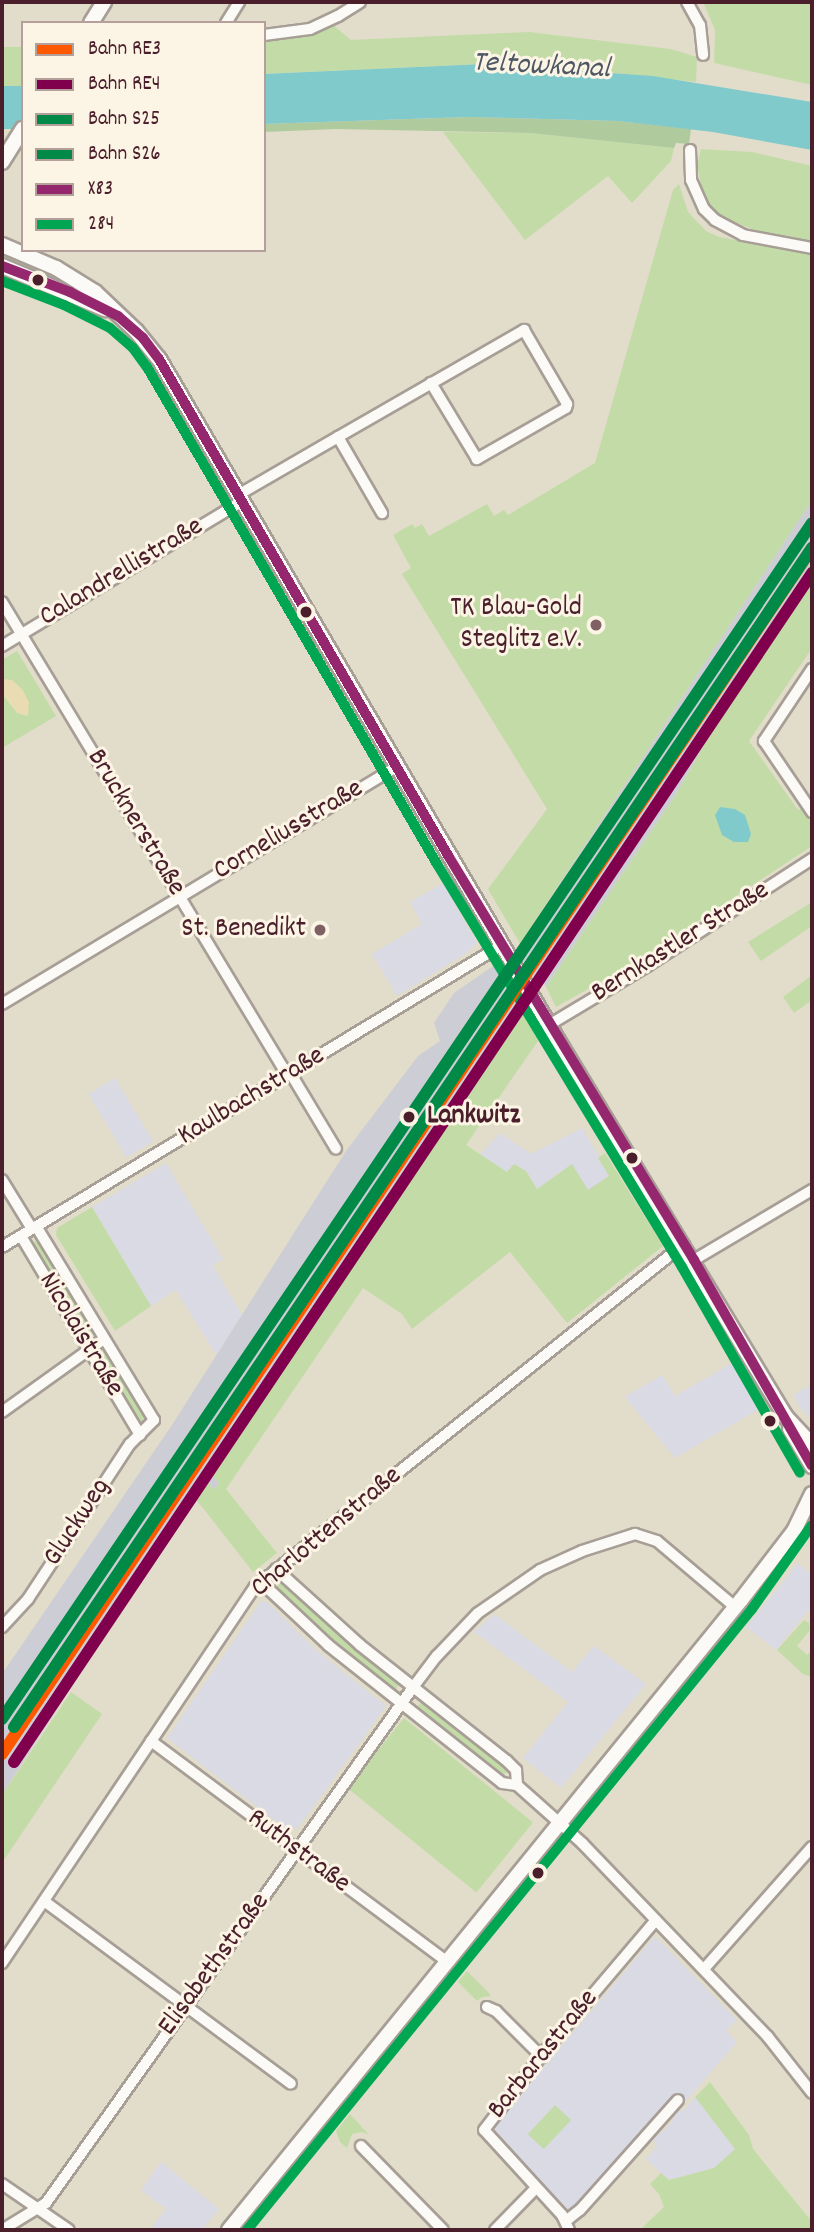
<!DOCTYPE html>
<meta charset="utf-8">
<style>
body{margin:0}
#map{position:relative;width:814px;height:2232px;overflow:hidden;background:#e2dcca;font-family:Dekko,sans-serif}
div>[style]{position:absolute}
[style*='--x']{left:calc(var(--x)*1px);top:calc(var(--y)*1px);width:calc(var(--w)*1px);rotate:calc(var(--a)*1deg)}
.built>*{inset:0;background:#dadae4;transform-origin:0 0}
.industrial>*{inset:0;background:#cdced5}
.green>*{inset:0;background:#c3dca7;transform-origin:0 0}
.forest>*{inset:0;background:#afca9c}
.sand>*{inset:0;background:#e9dbb2}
.water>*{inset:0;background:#80cacc;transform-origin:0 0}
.roads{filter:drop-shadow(2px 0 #a79e96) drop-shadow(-2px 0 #a79e96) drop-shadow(0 2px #a79e96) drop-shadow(0 -2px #a79e96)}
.minor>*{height:10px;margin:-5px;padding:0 5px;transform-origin:5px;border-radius:5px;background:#fbfaf7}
.major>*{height:14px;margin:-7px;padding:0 7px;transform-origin:7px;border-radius:7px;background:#fbfaf7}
.bus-1>*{height:10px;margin:-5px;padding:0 5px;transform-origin:5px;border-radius:5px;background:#95276e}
.bus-2>*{height:10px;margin:-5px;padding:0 5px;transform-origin:5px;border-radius:5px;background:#00a651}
.rail-1>*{height:12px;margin:-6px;padding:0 6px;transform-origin:6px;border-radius:6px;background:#ff5900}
.rail-2>*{height:12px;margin:-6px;padding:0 6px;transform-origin:6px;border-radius:6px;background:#80004d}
.rail-3>*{height:12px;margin:-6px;padding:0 6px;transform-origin:6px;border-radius:6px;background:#018a47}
.rail-4>*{height:12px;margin:-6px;padding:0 6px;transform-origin:6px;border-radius:6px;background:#018a47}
.dots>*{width:19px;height:19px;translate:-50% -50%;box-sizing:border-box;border:4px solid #fcf5e5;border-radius:50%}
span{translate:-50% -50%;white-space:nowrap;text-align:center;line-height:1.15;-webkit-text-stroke:6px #fcf5e5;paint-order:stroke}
.street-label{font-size:28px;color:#4a1f2b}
.poi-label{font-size:28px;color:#4a1f2b}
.right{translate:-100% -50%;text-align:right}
.stop-label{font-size:28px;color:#4a1f2b;font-weight:700}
.left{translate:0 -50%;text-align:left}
.water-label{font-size:30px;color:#4e5864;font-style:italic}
.frame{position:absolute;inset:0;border:4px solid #4a1f2b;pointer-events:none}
.legend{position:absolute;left:21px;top:21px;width:245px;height:231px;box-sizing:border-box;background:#fcf5e5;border:2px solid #b59f9b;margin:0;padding:9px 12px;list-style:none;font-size:21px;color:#4a1f2b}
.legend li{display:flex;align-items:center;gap:14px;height:35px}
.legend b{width:35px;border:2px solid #b59f9b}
</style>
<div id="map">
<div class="built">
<div style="clip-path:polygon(443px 883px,477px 943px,468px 952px,397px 996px,372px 954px,422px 924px,410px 902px)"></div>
<div style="left:115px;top:1078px;width:74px;height:31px;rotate:59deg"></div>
<div style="clip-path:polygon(582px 1128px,610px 1176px,587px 1191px,575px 1169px,554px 1175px,556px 1178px,537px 1189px,526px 1171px,514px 1164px,507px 1173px,480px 1155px,500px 1133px,531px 1154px)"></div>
<div style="clip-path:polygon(166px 1163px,223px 1259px,213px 1265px,242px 1315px,216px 1355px,176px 1290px,151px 1306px,92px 1207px)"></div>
<div style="clip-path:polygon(732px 1363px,759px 1409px,675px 1458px,625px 1397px,662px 1375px,675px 1396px)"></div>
<div style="clip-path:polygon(812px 1384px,812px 1420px,800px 1408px,794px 1395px)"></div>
<div style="clip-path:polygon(798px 1563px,812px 1575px,812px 1606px,776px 1650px,746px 1627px)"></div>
<div style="clip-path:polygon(261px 1601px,267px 1602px,317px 1651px,386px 1706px,298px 1828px,287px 1830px,167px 1738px)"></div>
<div style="clip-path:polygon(494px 1614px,572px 1672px,594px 1646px,646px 1684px,561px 1788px,523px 1758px,568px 1702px,474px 1632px)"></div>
<div style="clip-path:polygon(655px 1936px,737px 2020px,726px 2031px,737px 2042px,685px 2102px,675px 2094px,571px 2212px,490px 2130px)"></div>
<div style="clip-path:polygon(695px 2097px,735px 2149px,714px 2168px,669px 2180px,646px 2159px,657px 2146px,653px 2140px,670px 2124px,679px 2109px,683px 2111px)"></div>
<div style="clip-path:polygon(161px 2162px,219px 2209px,202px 2230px,150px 2230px,166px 2209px,141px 2190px)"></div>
</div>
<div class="industrial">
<div style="clip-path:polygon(812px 500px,812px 572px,726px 707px,675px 796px,546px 987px,539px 977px,520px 1003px,518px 1016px,479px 1072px,369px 1264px,202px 1507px,193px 1497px,2px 1795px,2px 1674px,172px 1425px,346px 1151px,418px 1056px,440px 1041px,434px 1023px,454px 993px,496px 964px,503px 974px,522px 947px,523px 939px)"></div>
</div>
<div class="green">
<div style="clip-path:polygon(703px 2px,812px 2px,812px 85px,714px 63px,715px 30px)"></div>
<div style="clip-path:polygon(333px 25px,351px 40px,529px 32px,671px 49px,697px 57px,696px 82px,596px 71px,483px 64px,264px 74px,264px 41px,299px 38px)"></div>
<div style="left:23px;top:47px;width:39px;height:21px;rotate:90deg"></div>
<div style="clip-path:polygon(443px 132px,530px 133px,674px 148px,671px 161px,632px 203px,608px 176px,525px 240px)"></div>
<div style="clip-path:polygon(701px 149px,752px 152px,812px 166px,812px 241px,757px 231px,723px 217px,710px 205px,702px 189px,697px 166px)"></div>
<div style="clip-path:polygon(679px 184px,688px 212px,706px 231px,719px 237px,812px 254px,812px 500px,523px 939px,522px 947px,488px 889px,547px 809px,402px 574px,411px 568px,393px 535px,412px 524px,415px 528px,422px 524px,429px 536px,487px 504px,494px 516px,504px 510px,508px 515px,595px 463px,673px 190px)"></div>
<div style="clip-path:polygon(2px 252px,58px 276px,69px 285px,2px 260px)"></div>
<div style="clip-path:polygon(812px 572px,812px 648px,749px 741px,798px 810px,802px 808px,812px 823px,812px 846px,639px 960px,556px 1007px,546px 987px,675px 796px,726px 707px)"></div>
<div style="clip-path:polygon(17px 651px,56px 716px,2px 748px,2px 660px)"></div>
<div style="clip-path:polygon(812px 902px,812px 926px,761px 961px,748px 942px)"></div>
<div style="clip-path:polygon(812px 975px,812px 1000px,794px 1013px,783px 997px)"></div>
<div style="clip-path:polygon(520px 1004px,533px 1024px,538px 1041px,466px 1145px,507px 1172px,514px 1164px,526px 1171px,537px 1189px,572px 1164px,588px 1190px,609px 1176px,598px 1158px,605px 1153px,663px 1246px,567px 1323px,510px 1252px,412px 1329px,402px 1314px,363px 1288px,226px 1489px,277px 1553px,253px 1572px,192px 1494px,195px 1485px,202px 1474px,214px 1490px,219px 1483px,206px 1468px,452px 1104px,455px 1105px,471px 1076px,478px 1075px,481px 1069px,479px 1064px)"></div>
<div style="clip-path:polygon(92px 1207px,151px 1306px,115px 1331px,56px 1235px,57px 1228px)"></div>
<div style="clip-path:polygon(38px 1240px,96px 1332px,87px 1338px,30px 1244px)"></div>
<div style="clip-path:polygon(105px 1349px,145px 1413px,142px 1423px,136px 1423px,97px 1355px)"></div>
<div style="clip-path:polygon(283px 1581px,350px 1643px,401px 1682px,394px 1691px,349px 1657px,274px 1589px)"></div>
<div style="clip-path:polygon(804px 1620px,809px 1623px,810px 1630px,797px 1646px,807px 1655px,812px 1651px,812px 1677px,803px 1674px,777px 1650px)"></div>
<div style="clip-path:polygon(71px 1692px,102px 1714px,2px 1863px,2px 1795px)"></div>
<div style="left:423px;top:1700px;width:110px;height:10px;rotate:39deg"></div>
<div style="left:404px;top:1718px;width:166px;height:90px;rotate:39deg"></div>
<div style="clip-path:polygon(467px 1971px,488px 1992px,491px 1996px,482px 1997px,477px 2001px,458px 1982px)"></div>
<div style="clip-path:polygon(710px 2082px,749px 2135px,753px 2149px,812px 2222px,812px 2230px,640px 2230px,664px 2207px,659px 2194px,650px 2184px,661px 2173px,669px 2180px,714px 2168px,735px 2149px,695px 2097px)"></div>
<div style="left:555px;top:2105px;width:22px;height:40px;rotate:43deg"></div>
<div style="clip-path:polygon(350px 2114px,369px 2135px,362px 2132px,352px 2134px,347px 2148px,340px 2142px,336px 2131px)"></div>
</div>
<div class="forest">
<div style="clip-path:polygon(469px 117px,618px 121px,691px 129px,689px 144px,676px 143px,674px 148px,530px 133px,336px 129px,264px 132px,264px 124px)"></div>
</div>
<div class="sand">
<div style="clip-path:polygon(2px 679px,12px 680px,22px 689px,29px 702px,28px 716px,17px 713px,2px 694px)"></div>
</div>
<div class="water">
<div style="clip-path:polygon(484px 64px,653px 76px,812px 102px,812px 150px,713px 132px,618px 121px,468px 117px,264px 124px,264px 74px)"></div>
<div style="left:23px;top:86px;width:43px;height:21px;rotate:90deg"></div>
<div style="clip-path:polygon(720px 807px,735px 809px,745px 815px,751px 834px,748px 842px,734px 842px,722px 835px,715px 815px)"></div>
</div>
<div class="roads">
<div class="minor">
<div style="--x:687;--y:2;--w:26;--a:61"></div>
<div style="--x:700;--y:25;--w:30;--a:84"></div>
<div style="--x:226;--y:23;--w:25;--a:-58"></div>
<div style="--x:264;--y:35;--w:46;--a:-7.4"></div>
<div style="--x:310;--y:29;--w:31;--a:-25"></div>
<div style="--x:338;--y:16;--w:26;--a:-32"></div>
<div style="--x:690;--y:150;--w:30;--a:88"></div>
<div style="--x:691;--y:180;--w:32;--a:66"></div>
<div style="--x:704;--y:209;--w:16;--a:45"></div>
<div style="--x:715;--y:220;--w:32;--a:28"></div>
<div style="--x:743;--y:235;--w:70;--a:10.7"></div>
<div style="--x:338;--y:437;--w:88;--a:59.9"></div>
<div style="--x:238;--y:495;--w:116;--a:-30.1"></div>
<div style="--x:338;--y:437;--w:215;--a:-29.9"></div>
<div style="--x:524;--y:330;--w:86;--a:59.8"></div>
<div style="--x:567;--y:404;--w:4;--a:104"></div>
<div style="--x:566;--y:408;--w:103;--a:150.2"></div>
<div style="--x:477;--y:459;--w:89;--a:-121.2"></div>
<div style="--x:2;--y:602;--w:544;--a:58.91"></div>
<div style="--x:283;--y:1068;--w:10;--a:37"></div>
<div style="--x:291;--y:1074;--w:87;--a:59"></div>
<div style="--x:2;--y:646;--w:280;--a:-31.1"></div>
<div style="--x:812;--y:669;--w:87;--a:123.7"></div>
<div style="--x:764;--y:741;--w:86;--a:55.9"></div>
<div style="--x:2;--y:1004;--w:460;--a:-31"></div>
<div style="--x:549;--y:1025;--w:114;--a:-31"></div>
<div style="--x:647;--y:966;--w:197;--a:-33"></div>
<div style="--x:2;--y:1180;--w:57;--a:58.5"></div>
<div style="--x:21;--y:1236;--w:232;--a:59.1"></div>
<div style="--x:2;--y:1247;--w:584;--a:-31.13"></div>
<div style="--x:694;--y:1260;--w:137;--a:-30.7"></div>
<div style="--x:2;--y:1412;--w:125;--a:-35.6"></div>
<div style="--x:276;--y:1569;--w:113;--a:42.1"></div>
<div style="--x:360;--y:1645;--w:187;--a:38.3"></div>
<div style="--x:507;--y:1761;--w:13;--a:45"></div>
<div style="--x:516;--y:1770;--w:15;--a:86"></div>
<div style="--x:261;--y:1582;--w:92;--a:43.2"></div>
<div style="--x:328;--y:1645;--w:222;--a:38.4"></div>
<div style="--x:502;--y:1783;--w:15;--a:8"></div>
<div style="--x:517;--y:1785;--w:87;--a:41.7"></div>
<div style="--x:582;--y:1843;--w:269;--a:46.2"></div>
<div style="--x:768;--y:2037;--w:71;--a:51.8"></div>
<div style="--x:2;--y:1627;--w:38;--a:-47"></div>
<div style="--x:28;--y:1599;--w:186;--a:-56.7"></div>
<div style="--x:130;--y:1444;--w:34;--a:-45"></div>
<div style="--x:154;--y:1420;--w:227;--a:-121.3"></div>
<div style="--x:151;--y:1741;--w:369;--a:36.7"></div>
<div style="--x:44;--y:1901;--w:307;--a:36.5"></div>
<div style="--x:2;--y:1963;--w:453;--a:-56.1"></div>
<div style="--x:255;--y:1587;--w:549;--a:-38.64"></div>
<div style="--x:704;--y:1969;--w:163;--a:-48.5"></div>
<div style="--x:487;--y:2007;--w:10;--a:24"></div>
<div style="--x:496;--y:2011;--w:65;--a:45"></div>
<div style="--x:361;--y:2146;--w:117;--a:45.7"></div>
<div style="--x:2;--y:2184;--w:81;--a:34.5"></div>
<div style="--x:567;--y:2220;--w:16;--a:-38"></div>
<div style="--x:580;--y:2210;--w:147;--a:-48.3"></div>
<div style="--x:2;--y:2230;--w:52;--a:-31.5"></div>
<div style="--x:46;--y:2203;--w:635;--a:-54.56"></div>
<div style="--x:414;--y:1686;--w:38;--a:-53"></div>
<div style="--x:437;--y:1656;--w:59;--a:-46.4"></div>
<div style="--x:478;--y:1613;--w:75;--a:-34.7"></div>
<div style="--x:540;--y:1570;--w:46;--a:-24.3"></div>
<div style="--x:582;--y:1551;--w:56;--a:-17.8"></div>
<div style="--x:635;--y:1534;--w:23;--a:18"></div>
<div style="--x:657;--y:1541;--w:102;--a:40.2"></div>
<div style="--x:495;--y:2230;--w:59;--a:-45.7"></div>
<div style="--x:569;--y:2230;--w:17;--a:-115"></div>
<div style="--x:562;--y:2215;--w:115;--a:-132.5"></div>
<div style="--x:484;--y:2130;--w:106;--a:-52.3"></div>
<div style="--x:549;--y:2046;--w:165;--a:-49.7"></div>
</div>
<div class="major">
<div style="--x:91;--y:23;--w:25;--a:-58"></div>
<div style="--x:2;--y:162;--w:39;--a:-58"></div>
<div style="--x:2;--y:245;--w:59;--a:23.1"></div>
<div style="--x:56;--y:268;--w:46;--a:31.6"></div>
<div style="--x:95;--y:292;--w:57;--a:43.6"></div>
<div style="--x:136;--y:331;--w:36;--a:51"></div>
<div style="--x:159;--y:359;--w:788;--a:59.66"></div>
<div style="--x:557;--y:1039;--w:442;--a:58.8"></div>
<div style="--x:786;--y:1417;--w:38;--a:47"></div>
<div style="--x:2;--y:266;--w:112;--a:22.7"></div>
<div style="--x:790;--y:1429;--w:43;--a:59.3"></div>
<div style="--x:229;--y:2230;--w:812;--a:-50.9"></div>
<div style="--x:741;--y:1600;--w:87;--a:-52.5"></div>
<div style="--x:794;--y:1531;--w:41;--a:-64.1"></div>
</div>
</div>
<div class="bus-1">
<div style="--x:2;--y:266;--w:73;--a:20.9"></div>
<div style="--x:70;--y:292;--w:54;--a:26.6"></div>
<div style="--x:118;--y:316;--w:33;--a:41"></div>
<div style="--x:143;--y:338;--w:26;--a:53"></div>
<div style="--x:159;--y:359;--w:576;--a:59.79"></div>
<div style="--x:449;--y:857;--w:472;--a:58.7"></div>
<div style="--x:694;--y:1260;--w:237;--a:60.2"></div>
</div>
<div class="bus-2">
<div style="--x:2;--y:281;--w:66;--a:21.2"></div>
<div style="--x:64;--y:305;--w:51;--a:26.6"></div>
<div style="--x:110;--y:328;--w:30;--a:41"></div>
<div style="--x:133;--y:348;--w:24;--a:54"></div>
<div style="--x:147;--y:367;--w:575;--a:59.74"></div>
<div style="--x:437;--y:864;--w:472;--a:58.7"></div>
<div style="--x:682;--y:1267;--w:237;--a:60.2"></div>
<div style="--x:247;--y:2230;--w:800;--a:-50.88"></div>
<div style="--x:752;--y:1609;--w:103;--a:-54.5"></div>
</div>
<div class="rail-1">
<div style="--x:2;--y:1754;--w:1453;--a:-56.11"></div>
</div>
<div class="rail-2">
<div style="--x:14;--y:1762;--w:1432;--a:-56.13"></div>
</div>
<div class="rail-3">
<div style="--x:2;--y:1719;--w:1444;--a:-55.89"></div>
</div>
<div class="rail-4">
<div style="--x:14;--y:1727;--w:1424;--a:-55.91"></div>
</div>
<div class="dots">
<div style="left:38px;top:280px;background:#4a1f2b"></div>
<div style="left:306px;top:612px;background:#4a1f2b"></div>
<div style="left:596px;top:625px;background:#7f6163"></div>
<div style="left:320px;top:930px;background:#7f6163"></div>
<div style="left:409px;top:1117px;background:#4a1f2b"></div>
<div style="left:632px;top:1158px;background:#4a1f2b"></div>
<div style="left:770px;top:1421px;background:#4a1f2b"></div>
<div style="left:538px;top:1873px;background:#4a1f2b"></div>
</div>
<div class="street-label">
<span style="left:122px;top:573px;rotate:-31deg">Calandrellistraße</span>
<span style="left:135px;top:823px;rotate:59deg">Brucknerstraße</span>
<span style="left:289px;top:831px;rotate:-31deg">Corneliusstraße</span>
<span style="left:681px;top:943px;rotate:-32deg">Bernkastler Straße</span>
<span style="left:252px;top:1097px;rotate:-31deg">Kaulbachstraße</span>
<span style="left:80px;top:1335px;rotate:59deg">Nicolaistraße</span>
<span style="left:78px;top:1523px;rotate:-57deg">Gluckweg</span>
<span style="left:327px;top:1533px;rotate:-40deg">Charlottenstraße</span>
<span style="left:298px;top:1852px;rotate:37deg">Ruthstraße</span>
<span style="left:215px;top:1965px;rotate:-54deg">Elisabethstraße</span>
<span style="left:544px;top:2055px;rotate:-51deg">Barbarastraße</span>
</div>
<div class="poi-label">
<span class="right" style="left:582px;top:625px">TK Blau-Gold<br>Steglitz e.V.</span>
<span class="right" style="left:306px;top:930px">St. Benedikt</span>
</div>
<div class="stop-label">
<span class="left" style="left:427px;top:1117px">Lankwitz</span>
</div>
<div class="water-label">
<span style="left:541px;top:68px;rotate:3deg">Teltowkanal</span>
</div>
<div class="frame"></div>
<ul class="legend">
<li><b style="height:9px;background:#ff5900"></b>Bahn RE3</li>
<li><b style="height:9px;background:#80004d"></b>Bahn RE4</li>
<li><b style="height:9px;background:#018a47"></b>Bahn S25</li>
<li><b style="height:9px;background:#018a47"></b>Bahn S26</li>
<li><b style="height:9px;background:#95276e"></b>X83</li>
<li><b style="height:9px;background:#00a651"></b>284</li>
</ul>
</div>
